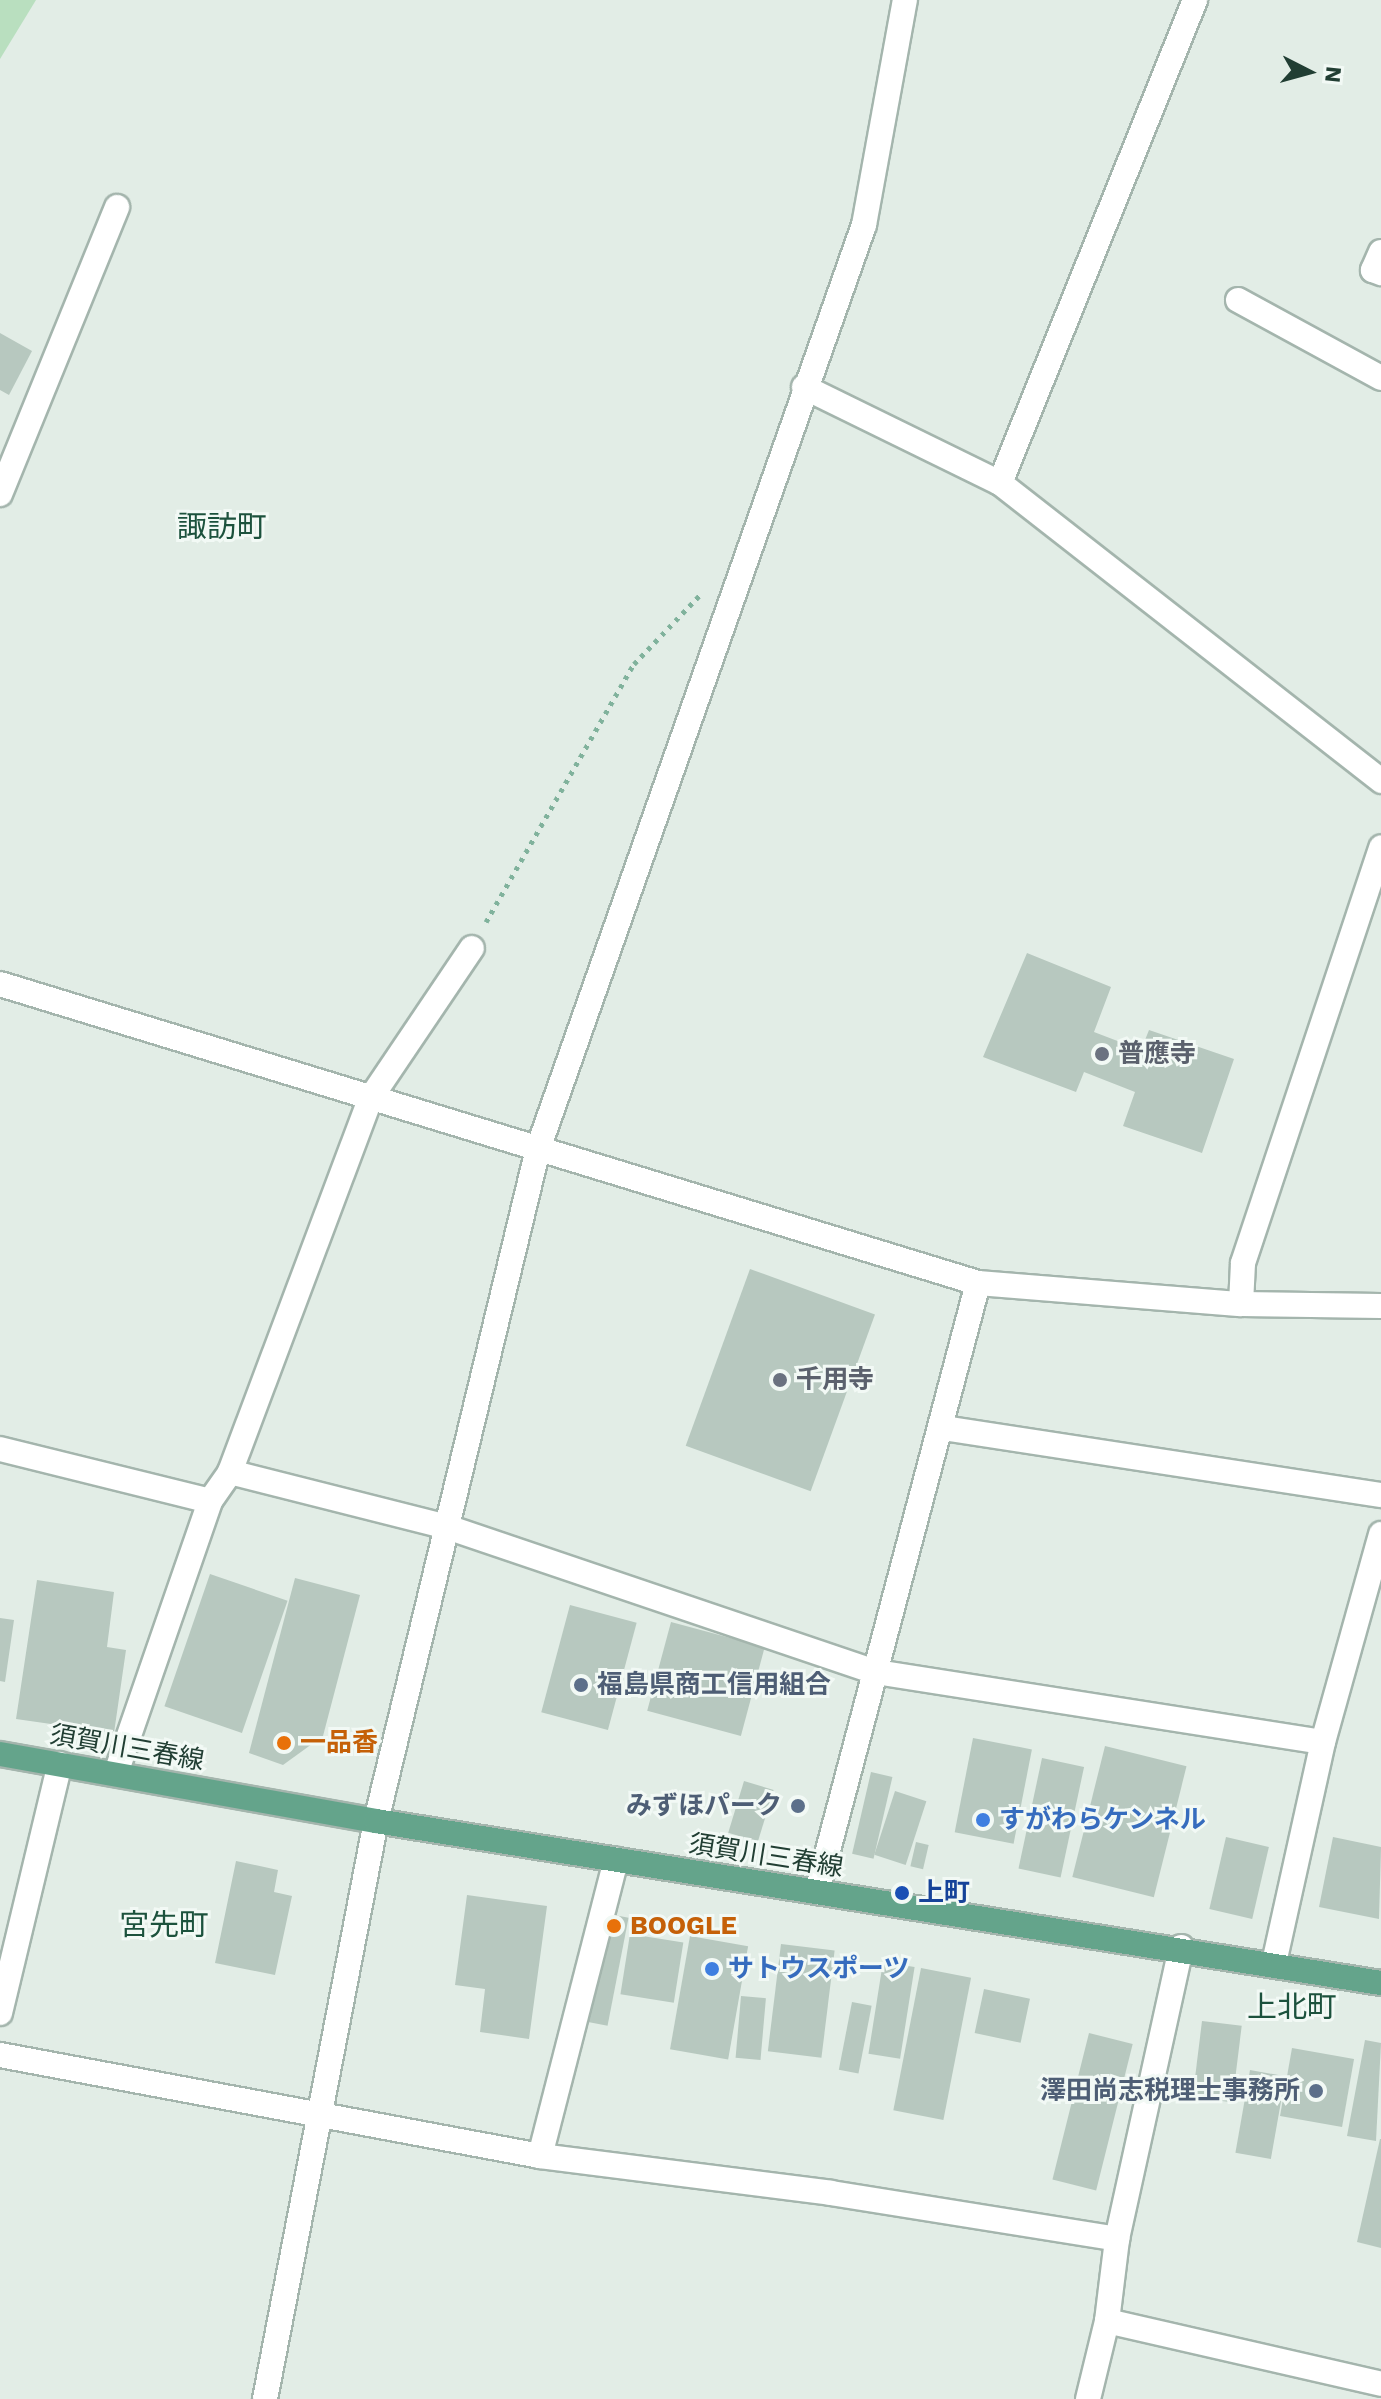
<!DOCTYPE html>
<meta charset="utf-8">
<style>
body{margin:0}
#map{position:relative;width:1381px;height:2399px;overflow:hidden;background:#e2ede6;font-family:"Work Sans","Noto Sans JP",sans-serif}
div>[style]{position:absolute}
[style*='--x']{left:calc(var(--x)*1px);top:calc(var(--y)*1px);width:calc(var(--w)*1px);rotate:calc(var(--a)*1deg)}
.green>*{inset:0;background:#b9dfbf}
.building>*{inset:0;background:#b7c8bf;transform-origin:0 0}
.path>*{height:5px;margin-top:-2.5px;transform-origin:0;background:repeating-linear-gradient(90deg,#80b29c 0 4px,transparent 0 10px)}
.roads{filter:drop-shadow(2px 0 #a4b5ad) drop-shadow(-2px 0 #a4b5ad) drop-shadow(0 2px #a4b5ad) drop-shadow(0 -2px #a4b5ad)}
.minor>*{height:24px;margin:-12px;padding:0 12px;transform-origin:12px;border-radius:12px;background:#fff}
.major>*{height:24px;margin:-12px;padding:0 12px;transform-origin:12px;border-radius:12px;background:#64a48b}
.dots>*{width:22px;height:22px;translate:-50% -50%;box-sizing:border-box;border:4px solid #f2f9f5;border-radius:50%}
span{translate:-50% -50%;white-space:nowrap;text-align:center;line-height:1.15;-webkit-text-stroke:6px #f2f9f5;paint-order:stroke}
.worship-label{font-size:26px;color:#5b616d;font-weight:700}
.left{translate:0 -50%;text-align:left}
.service-label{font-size:26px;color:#4e5e75;font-weight:700}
.right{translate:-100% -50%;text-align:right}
.food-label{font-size:26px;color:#c56008;font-weight:700}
.street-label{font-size:26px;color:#213e33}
.shop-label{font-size:26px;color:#366cbe;font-weight:700}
.transit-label{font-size:26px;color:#164399;font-weight:700}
.quarter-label{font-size:30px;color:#1c523d}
.north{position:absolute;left:1269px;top:32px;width:80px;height:80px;-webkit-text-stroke:6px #f2f9f5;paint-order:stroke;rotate:96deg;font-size:22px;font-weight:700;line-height:32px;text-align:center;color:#213e33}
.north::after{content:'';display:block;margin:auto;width:28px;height:36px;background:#213e33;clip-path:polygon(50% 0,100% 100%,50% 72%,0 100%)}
</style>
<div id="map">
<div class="green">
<div style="clip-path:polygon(0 0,36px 0,0 59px)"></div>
</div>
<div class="building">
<div style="clip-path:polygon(0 333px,32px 351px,9px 395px,0 390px)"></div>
<div style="clip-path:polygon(1027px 953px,1111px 987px,1094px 1032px,1141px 1050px,1149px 1030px,1234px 1059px,1202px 1153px,1123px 1126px,1135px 1092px,1084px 1072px,1076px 1092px,983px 1057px)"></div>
<div style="left:750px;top:1269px;width:133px;height:188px;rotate:20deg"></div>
<div style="left:210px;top:1574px;width:82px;height:140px;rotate:19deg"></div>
<div style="clip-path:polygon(295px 1578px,360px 1595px,323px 1736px,283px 1765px,249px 1753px)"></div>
<div style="clip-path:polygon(37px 1580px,114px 1592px,107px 1647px,126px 1650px,114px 1733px,16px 1719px)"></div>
<div style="left:570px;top:1605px;width:69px;height:111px;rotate:15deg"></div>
<div style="clip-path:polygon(0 1618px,14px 1620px,5px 1682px,0 1681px)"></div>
<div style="left:671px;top:1622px;width:97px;height:92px;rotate:15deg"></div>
<div style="left:973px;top:1738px;width:60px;height:96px;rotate:11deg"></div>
<div style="left:1105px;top:1746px;width:84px;height:135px;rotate:14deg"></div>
<div style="left:1042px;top:1758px;width:43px;height:113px;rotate:12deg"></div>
<div style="left:871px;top:1772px;width:22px;height:84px;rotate:13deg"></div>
<div style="left:744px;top:1781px;width:31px;height:54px;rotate:17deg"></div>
<div style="left:895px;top:1791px;width:33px;height:67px;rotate:18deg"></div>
<div style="left:1226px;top:1837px;width:44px;height:74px;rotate:13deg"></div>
<div style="clip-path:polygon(1333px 1837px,1381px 1847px,1379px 1919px,1319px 1907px)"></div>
<div style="left:916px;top:1842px;width:13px;height:25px;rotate:13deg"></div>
<div style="clip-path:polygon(236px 1861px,278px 1870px,274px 1892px,292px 1896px,275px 1975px,215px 1963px)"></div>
<div style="clip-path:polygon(467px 1895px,547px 1906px,529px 2039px,480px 2032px,485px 1989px,455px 1985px)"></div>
<div style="left:604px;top:1913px;width:25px;height:110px;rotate:11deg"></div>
<div style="left:630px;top:1934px;width:54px;height:61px;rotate:9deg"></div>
<div style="left:690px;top:1936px;width:59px;height:115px;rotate:10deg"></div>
<div style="left:781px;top:1944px;width:54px;height:108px;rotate:7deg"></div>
<div style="left:883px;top:1962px;width:32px;height:93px;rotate:9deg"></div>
<div style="left:921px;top:1968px;width:51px;height:145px;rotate:11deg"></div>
<div style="left:984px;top:1989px;width:47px;height:45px;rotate:12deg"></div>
<div style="left:741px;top:1996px;width:25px;height:62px;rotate:5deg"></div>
<div style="left:852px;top:2002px;width:20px;height:69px;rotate:11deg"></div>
<div style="left:1202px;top:2021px;width:40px;height:77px;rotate:7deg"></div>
<div style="left:1089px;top:2033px;width:45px;height:151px;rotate:14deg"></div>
<div style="clip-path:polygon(1365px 2040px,1381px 2043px,1376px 2141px,1347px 2136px)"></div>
<div style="left:1292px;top:2048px;width:63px;height:69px;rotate:10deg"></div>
<div style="left:1250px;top:2070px;width:36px;height:84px;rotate:10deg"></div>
<div style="clip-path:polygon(1380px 2139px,1381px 2139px,1381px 2248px,1357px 2242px)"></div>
</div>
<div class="path">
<div style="--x:486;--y:922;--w:297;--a:-60.2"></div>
<div style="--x:634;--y:664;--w:95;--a:-46.3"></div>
</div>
<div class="roads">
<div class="minor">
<div style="--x:1381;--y:252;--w:20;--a:114"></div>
<div style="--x:1373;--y:270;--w:9;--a:21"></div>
<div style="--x:1238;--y:300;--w:163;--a:28.6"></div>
<div style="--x:804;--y:387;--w:218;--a:26.1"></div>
<div style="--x:1000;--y:483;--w:484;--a:38"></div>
<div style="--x:1000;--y:483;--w:521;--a:-68.01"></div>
<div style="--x:0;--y:494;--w:310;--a:-67.8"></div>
<div style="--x:0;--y:984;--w:1023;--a:17"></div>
<div style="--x:978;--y:1283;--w:264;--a:4.6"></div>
<div style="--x:1241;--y:1304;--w:140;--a:0.8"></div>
<div style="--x:1241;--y:1304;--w:41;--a:-87.2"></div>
<div style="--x:1243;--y:1263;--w:438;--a:-71.6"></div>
<div style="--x:943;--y:1428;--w:443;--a:8.7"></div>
<div style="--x:0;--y:1449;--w:216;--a:13.9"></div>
<div style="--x:230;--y:1472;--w:224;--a:14.2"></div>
<div style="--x:447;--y:1527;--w:453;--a:18.7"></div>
<div style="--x:876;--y:1672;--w:452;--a:8.9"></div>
<div style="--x:116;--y:1773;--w:288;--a:-70.9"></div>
<div style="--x:210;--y:1501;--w:35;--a:-55"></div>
<div style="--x:230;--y:1472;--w:398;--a:-69.4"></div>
<div style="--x:370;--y:1099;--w:182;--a:-56"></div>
<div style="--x:817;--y:1892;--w:630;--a:-75.19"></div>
<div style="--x:1274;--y:1963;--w:226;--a:-77.5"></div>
<div style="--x:1323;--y:1742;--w:216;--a:-74.4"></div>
<div style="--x:0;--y:2013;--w:256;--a:-76.5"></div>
<div style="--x:0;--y:2055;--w:549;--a:10.59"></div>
<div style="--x:540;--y:2156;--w:293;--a:7.2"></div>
<div style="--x:831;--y:2193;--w:290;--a:9.1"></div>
<div style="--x:540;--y:2156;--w:306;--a:-75.6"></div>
<div style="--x:1107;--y:2321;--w:281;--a:12.9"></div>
<div style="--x:265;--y:2399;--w:589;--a:-79.13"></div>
<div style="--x:376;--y:1821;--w:691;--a:-76.45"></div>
<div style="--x:538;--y:1149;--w:980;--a:-70.57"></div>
<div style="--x:864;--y:225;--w:229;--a:-79.7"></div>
<div style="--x:1088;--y:2399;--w:80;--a:-76.3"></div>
<div style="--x:1107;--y:2321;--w:83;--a:-83"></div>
<div style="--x:1117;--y:2239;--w:299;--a:-77.6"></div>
</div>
<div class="major">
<div style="--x:0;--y:1754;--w:382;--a:10.1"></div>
<div style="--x:376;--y:1821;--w:1018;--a:9.16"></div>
</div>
</div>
<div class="dots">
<div style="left:1102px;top:1054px;background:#6b7280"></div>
<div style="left:780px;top:1380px;background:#6b7280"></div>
<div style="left:581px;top:1685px;background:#5c6f8a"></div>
<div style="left:284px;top:1743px;background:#e8710a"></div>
<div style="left:798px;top:1806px;background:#5c6f8a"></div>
<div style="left:983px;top:1820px;background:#3f7fe0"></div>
<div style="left:902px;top:1893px;background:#1a4fb4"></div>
<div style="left:614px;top:1926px;background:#e8710a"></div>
<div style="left:712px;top:1969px;background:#3f7fe0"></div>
<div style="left:1316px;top:2091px;background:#5c6f8a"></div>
</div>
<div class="worship-label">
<span class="left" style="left:1118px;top:1054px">普應寺</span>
<span class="left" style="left:796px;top:1380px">千用寺</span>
</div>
<div class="service-label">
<span class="left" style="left:597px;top:1685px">福島県商工信用組合</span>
<span class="right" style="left:782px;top:1806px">みずほパーク</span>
<span class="right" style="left:1300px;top:2091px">澤田尚志税理士事務所</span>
</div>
<div class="food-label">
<span class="left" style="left:300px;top:1743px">一品香</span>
<span class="left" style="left:630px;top:1926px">BOOGLE</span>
</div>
<div class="street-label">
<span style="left:127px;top:1748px;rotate:10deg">須賀川三春線</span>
<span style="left:766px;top:1856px;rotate:9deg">須賀川三春線</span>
</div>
<div class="shop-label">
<span class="left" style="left:999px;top:1820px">すがわらケンネル</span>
<span class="left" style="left:728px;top:1969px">サトウスポーツ</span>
</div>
<div class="transit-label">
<span class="left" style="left:918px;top:1893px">上町</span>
</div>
<div class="quarter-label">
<span style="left:222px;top:527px">諏訪町</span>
<span style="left:164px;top:1925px">宮先町</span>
<span style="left:1292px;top:2007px">上北町</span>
</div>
<div class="north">N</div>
</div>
